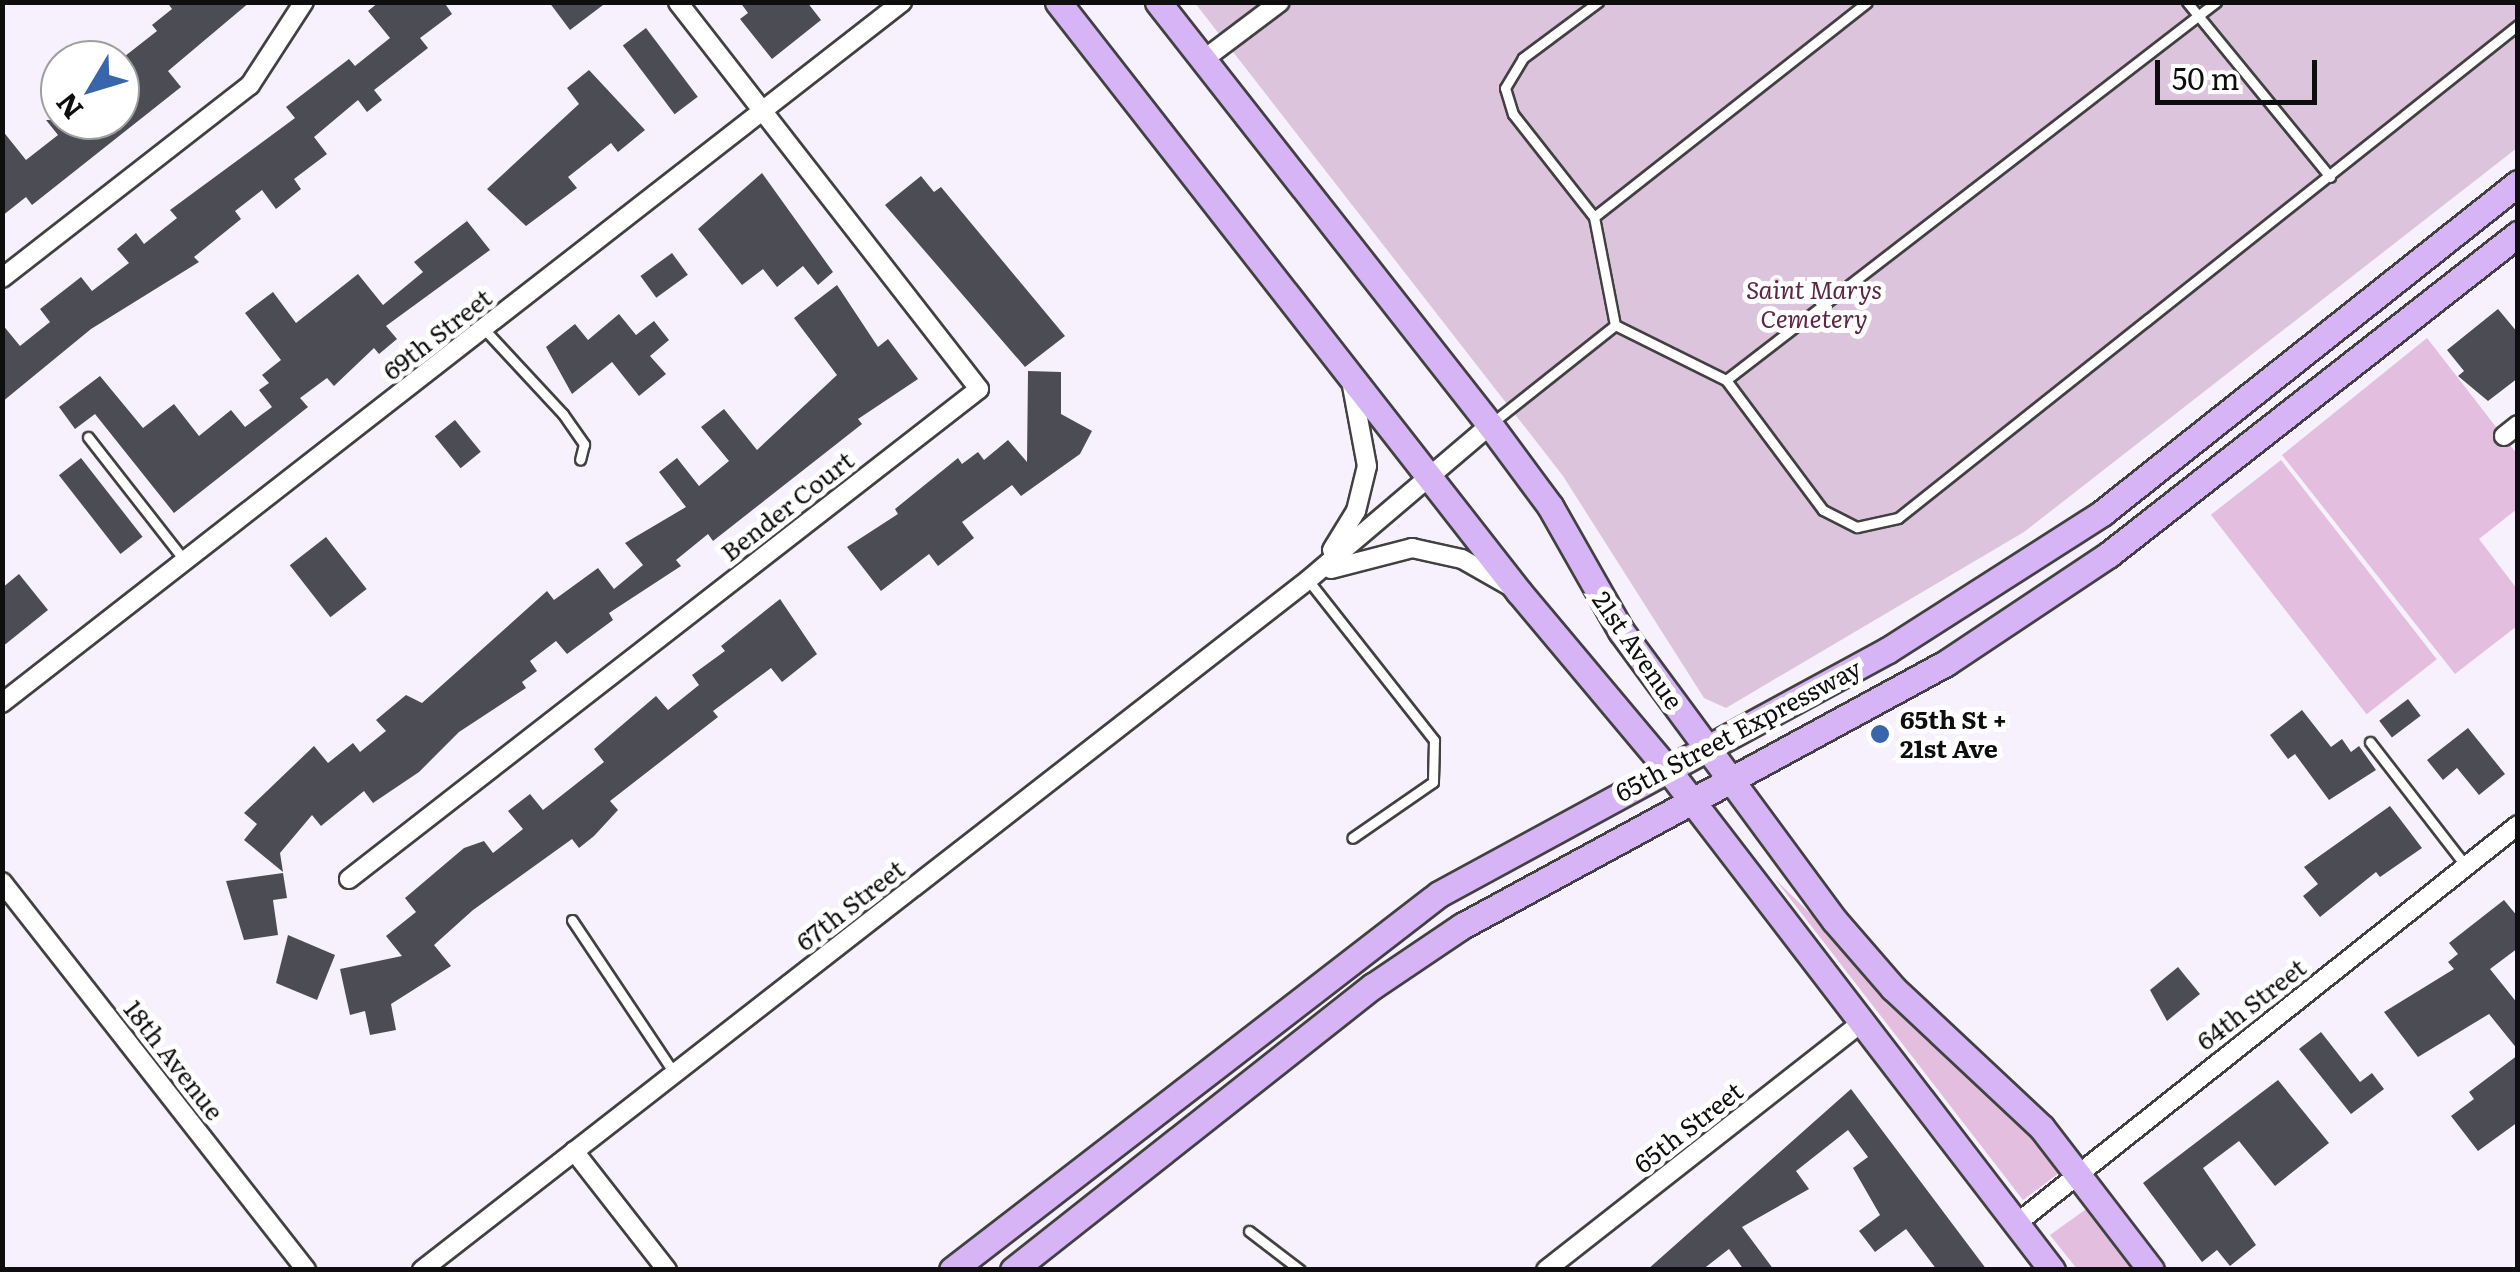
<!DOCTYPE html>
<style>
body{margin:0}
#map{position:relative;width:2520px;height:1272px;overflow:hidden;background:#f6f1fd;font-family:Literata,serif}
div>[style]{position:absolute}
[style*='--x']{left:calc(var(--x)*1px);top:calc(var(--y)*1px);width:calc(var(--w)*1px);rotate:calc(var(--a)*1deg)}
.green>*{inset:0;background:#e3bede;transform-origin:0 0}
.cemetery>*{inset:0;background:#ddc4dd}
.building>*{inset:0;background:#4c4c55;transform-origin:0 0}
.roads{filter:drop-shadow(2px 0 #414141) drop-shadow(-2px 0 #414141) drop-shadow(0 2px #414141) drop-shadow(0 -2px #414141)}
.lane>*{height:9px;margin:-4.5px;padding:0 4.5px;transform-origin:4.5px;border-radius:4.5px;background:#fff}
.street>*{height:18px;margin:-9px;padding:0 9px;transform-origin:9px;border-radius:9px;background:#fff}
.secondary>*{height:25px;margin:-12.5px;padding:0 12.5px;transform-origin:12.5px;border-radius:12.5px;background:#d7b4f5}
.dots>*{width:28px;height:28px;translate:-50% -50%;box-sizing:border-box;border:5px solid #fff;border-radius:50%}
span{translate:-50% -50%;white-space:nowrap;text-align:center;line-height:1.15;-webkit-text-stroke:10px #fff;paint-order:stroke}
.park-label{font-size:25px;color:#5d2644;font-style:italic}
.street-label{font-size:25px;color:#0e0e0e}
.poi-label{font-size:25px;color:#0e0e0e;font-weight:700}
.left{translate:0 -50%;text-align:left}
.frame{position:absolute;inset:0;border:5px solid #0e0e0e;pointer-events:none}
.north{position:absolute;left:40px;top:40px;width:100px;height:100px;box-sizing:border-box;background:#fff;border:2px solid #9f9f9f;border-radius:50%;rotate:232deg;font-size:28px;font-weight:700;line-height:40px;text-align:center;color:#0e0e0e}
.north::after{content:'';display:block;margin:auto;width:35px;height:45px;background:#3865ac;clip-path:polygon(50% 0,100% 100%,50% 72%,0 100%)}
.scale{position:absolute;left:2155px;top:60px;width:162px;height:45px;box-sizing:border-box;border:5px solid #0e0e0e;border-top:0;padding-left:12px;font-size:30px;line-height:35px;white-space:nowrap;color:#0e0e0e;-webkit-text-stroke:8px #fff;paint-order:stroke}
</style>
<div id="map">
<div class="green">
<div style="clip-path:polygon(2427px 338px,2517px 454px,2517px 509px,2479px 539px,2517px 589px,2517px 626px,2455px 674px,2282px 455px)"></div>
<div style="left:2281px;top:460px;width:253px;height:89px;rotate:52deg"></div>
<div style="clip-path:polygon(1775px 879px,1995px 1094px,2063px 1170px,2023px 1200px)"></div>
<div style="clip-path:polygon(2089px 1207px,2138px 1269px,2077px 1269px,2050px 1235px)"></div>
</div>
<div class="cemetery">
<div style="clip-path:polygon(1195px 3px,2517px 3px,2517px 148px,2024px 532px,1726px 708px,1704px 698px,1563px 476px)"></div>
</div>
<div class="building">
<div style="clip-path:polygon(167px 2px,250px 2px,168px 71px,181px 87px,32px 205px,26px 197px,2px 216px,2px 130px,26px 160px,58px 135px,46px 120px,120px 120px,120px 60px,157px 31px,152px 25px,172px 9px)"></div>
<div style="clip-path:polygon(379px 2px,444px 2px,452px 14px,420px 38px,428px 48px,374px 90px,382px 100px,367px 112px,358px 100px,314px 137px,327px 154px,294px 179px,301px 189px,276px 209px,262px 190px,235px 211px,241px 219px,194px 257px,199px 262px,91px 329px,2px 402px,2px 324px,20px 346px,50px 322px,40px 309px,81px 277px,92px 291px,129px 263px,117px 249px,136px 233px,144px 244px,177px 218px,170px 210px,295px 118px,286px 107px,349px 59px,355px 66px,390px 38px,368px 11px)"></div>
<div style="clip-path:polygon(549px 2px,607px 2px,570px 30px)"></div>
<div style="clip-path:polygon(740px 2px,807px 2px,821px 20px,772px 59px,740px 19px,748px 13px)"></div>
<div style="left:646px;top:28px;width:86px;height:29px;rotate:53deg"></div>
<div style="clip-path:polygon(589px 70px,645px 130px,618px 152px,611px 143px,568px 177px,577px 188px,526px 226px,487px 189px,579px 104px,567px 88px)"></div>
<div style="clip-path:polygon(762px 173px,833px 272px,818px 285px,803px 266px,777px 287px,763px 269px,742px 285px,698px 229px)"></div>
<div style="clip-path:polygon(921px 176px,934px 192px,941px 187px,1065px 336px,1025px 367px,885px 205px)"></div>
<div style="clip-path:polygon(467px 221px,490px 250px,386px 326px,397px 339px,379px 354px,374px 348px,334px 386px,327px 378px,300px 398px,308px 407px,174px 513px,95px 414px,75px 429px,59px 407px,100px 376px,143px 428px,174px 404px,199px 436px,231px 410px,245px 427px,272px 407px,259px 390px,269px 383px,262px 375px,281px 360px,245px 313px,273px 292px,296px 323px,358px 274px,383px 305px,423px 272px,414px 262px)"></div>
<div style="left:672px;top:253px;width:27px;height:39px;rotate:54deg"></div>
<div style="clip-path:polygon(837px 285px,878px 347px,888px 339px,918px 379px,858px 419px,862px 424px,713px 541px,708px 534px,676px 560px,681px 566px,609px 613px,613px 620px,567px 654px,556px 641px,530px 661px,537px 671px,522px 682px,526px 688px,459px 732px,419px 772px,373px 803px,364px 791px,321px 826px,312px 815px,280px 853px,283px 872px,244px 840px,257px 824px,244px 813px,314px 746px,328px 763px,353px 743px,360px 752px,386px 731px,376px 720px,406px 695px,422px 703px,547px 591px,554px 600px,598px 568px,614px 589px,643px 565px,625px 543px,686px 507px,659px 472px,677px 458px,699px 486px,729px 461px,701px 427px,724px 409px,757px 450px,837px 375px,794px 318px)"></div>
<div style="clip-path:polygon(2498px 309px,2518px 333px,2518px 378px,2488px 401px,2458px 376px,2464px 371px,2447px 350px)"></div>
<div style="clip-path:polygon(619px 314px,636px 335px,654px 321px,669px 340px,650px 356px,666px 374px,639px 396px,612px 362px,572px 394px,546px 347px,575px 324px,588px 340px)"></div>
<div style="clip-path:polygon(1028px 371px,1061px 372px,1061px 414px,1092px 431px,1080px 454px,1021px 496px,1012px 485px,962px 522px,974px 538px,938px 566px,929px 554px,881px 591px,847px 547px,898px 514px,895px 509px,958px 458px,962px 464px,978px 452px,984px 460px,1008px 440px,1027px 462px)"></div>
<div style="left:455px;top:420px;width:41px;height:26px;rotate:51deg"></div>
<div style="left:81px;top:458px;width:100px;height:28px;rotate:52deg"></div>
<div style="left:326px;top:537px;width:66px;height:46px;rotate:52deg"></div>
<div style="clip-path:polygon(19px 574px,48px 610px,2px 647px,2px 588px)"></div>
<div style="clip-path:polygon(780px 599px,817px 654px,782px 682px,771px 668px,713px 711px,718px 717px,610px 801px,618px 810px,594px 836px,579px 848px,572px 839px,473px 910px,434px 945px,451px 966px,391px 1004px,396px 1030px,370px 1035px,365px 1011px,350px 1015px,340px 969px,402px 956px,386px 936px,416px 912px,405px 898px,464px 848px,484px 841px,493px 853px,523px 829px,508px 811px,530px 794px,543px 810px,604px 762px,594px 749px,656px 696px,668px 710px,699px 685px,692px 675px,725px 651px,721px 646px)"></div>
<div style="left:2408px;top:699px;width:21px;height:36px;rotate:53deg"></div>
<div style="clip-path:polygon(2302px 710px,2331px 747px,2342px 739px,2351px 752px,2359px 746px,2376px 770px,2329px 800px,2295px 754px,2288px 759px,2270px 735px)"></div>
<div style="clip-path:polygon(2468px 728px,2505px 774px,2479px 795px,2457px 768px,2443px 780px,2427px 760px)"></div>
<div style="clip-path:polygon(2390px 806px,2422px 848px,2380px 877px,2376px 872px,2320px 917px,2303px 896px,2318px 884px,2304px 867px)"></div>
<div style="clip-path:polygon(283px 873px,287px 898px,273px 900px,278px 935px,244px 940px,226px 881px)"></div>
<div style="clip-path:polygon(2504px 900px,2518px 917px,2518px 948px,2490px 969px,2518px 1004px,2518px 1050px,2489px 1014px,2418px 1057px,2384px 1012px,2454px 969px,2448px 962px,2458px 954px,2449px 943px)"></div>
<div style="clip-path:polygon(288px 935px,335px 955px,317px 1000px,276px 983px)"></div>
<div style="clip-path:polygon(2178px 967px,2200px 994px,2167px 1021px,2150px 990px)"></div>
<div style="clip-path:polygon(2321px 1032px,2360px 1082px,2372px 1073px,2384px 1089px,2351px 1114px,2299px 1049px)"></div>
<div style="clip-path:polygon(2518px 1055px,2518px 1122px,2478px 1151px,2451px 1116px,2474px 1099px,2469px 1092px)"></div>
<div style="clip-path:polygon(2278px 1080px,2329px 1143px,2275px 1186px,2239px 1141px,2203px 1168px,2256px 1245px,2230px 1266px,2217px 1250px,2202px 1262px,2143px 1183px)"></div>
<div style="clip-path:polygon(1851px 1089px,1987px 1270px,1937px 1270px,1906px 1229px,1875px 1252px,1859px 1231px,1880px 1215px,1853px 1168px,1868px 1157px,1848px 1130px,1796px 1171px,1809px 1189px,1742px 1227px,1774px 1270px,1744px 1270px,1729px 1249px,1702px 1270px,1647px 1270px)"></div>
</div>
<div class="roads">
<div class="lane">
<div style="--x:1598;--y:2;--w:94;--a:143.3"></div>
<div style="--x:1523;--y:58;--w:35;--a:121"></div>
<div style="--x:1505;--y:88;--w:27;--a:73"></div>
<div style="--x:1513;--y:114;--w:131;--a:51.8"></div>
<div style="--x:1594;--y:217;--w:110;--a:79"></div>
<div style="--x:1615;--y:325;--w:124;--a:26.4"></div>
<div style="--x:1726;--y:380;--w:162;--a:53.3"></div>
<div style="--x:1823;--y:510;--w:38;--a:27"></div>
<div style="--x:1857;--y:527;--w:42;--a:-12.4"></div>
<div style="--x:1898;--y:518;--w:792;--a:-38.49"></div>
<div style="--x:2187;--y:2;--w:226;--a:50.7"></div>
<div style="--x:1594;--y:217;--w:347;--a:-38.2"></div>
<div style="--x:484;--y:329;--w:116;--a:47.1"></div>
<div style="--x:563;--y:414;--w:37;--a:55"></div>
<div style="--x:584;--y:444;--w:16;--a:104"></div>
<div style="--x:1726;--y:380;--w:619;--a:-37.65"></div>
<div style="--x:1492;--y:423;--w:157;--a:-38.5"></div>
<div style="--x:88;--y:437;--w:157;--a:52"></div>
<div style="--x:1308;--y:580;--w:204;--a:51.8"></div>
<div style="--x:1434;--y:740;--w:42;--a:91.4"></div>
<div style="--x:1433;--y:782;--w:98;--a:145.3"></div>
<div style="--x:2370;--y:742;--w:157;--a:52.3"></div>
<div style="--x:572;--y:920;--w:184;--a:56.3"></div>
<div style="--x:1249;--y:1231;--w:64;--a:37.4"></div>
</div>
<div class="street">
<div style="--x:1203;--y:60;--w:96;--a:-37"></div>
<div style="--x:2;--y:278;--w:314;--a:-37.9"></div>
<div style="--x:250;--y:85;--w:99;--a:-57"></div>
<div style="--x:2504;--y:436;--w:18;--a:-38"></div>
<div style="--x:1332;--y:550;--w:46;--a:-58.4"></div>
<div style="--x:1356;--y:511;--w:46;--a:-76.3"></div>
<div style="--x:1367;--y:466;--w:81;--a:-100.6"></div>
<div style="--x:1331;--y:569;--w:84;--a:-14.5"></div>
<div style="--x:1412;--y:548;--w:51;--a:12.4"></div>
<div style="--x:1462;--y:559;--w:53;--a:29.5"></div>
<div style="--x:2;--y:703;--w:1141;--a:-37.91"></div>
<div style="--x:349;--y:879;--w:798;--a:-37.87"></div>
<div style="--x:979;--y:389;--w:490;--a:-127.9"></div>
<div style="--x:2;--y:882;--w:493;--a:51.9"></div>
<div style="--x:574;--y:1151;--w:151;--a:52"></div>
<div style="--x:2016;--y:1224;--w:641;--a:-38.48"></div>
<div style="--x:422;--y:1270;--w:1123;--a:-37.91"></div>
<div style="--x:1308;--y:580;--w:239;--a:-40.4"></div>
<div style="--x:1546;--y:1270;--w:399;--a:-38.1"></div>
</div>
<div class="secondary">
<div style="--x:1058;--y:2;--w:749;--a:52"></div>
<div style="--x:1519;--y:592;--w:229;--a:50"></div>
<div style="--x:1666;--y:767;--w:634;--a:52.5"></div>
<div style="--x:1158;--y:2;--w:538;--a:51.87"></div>
<div style="--x:1490;--y:425;--w:101;--a:53.5"></div>
<div style="--x:1550;--y:506;--w:144;--a:60.4"></div>
<div style="--x:1621;--y:631;--w:360;--a:53.6"></div>
<div style="--x:1835;--y:921;--w:89;--a:49.1"></div>
<div style="--x:1893;--y:988;--w:204;--a:43.2"></div>
<div style="--x:2042;--y:1128;--w:179;--a:52.5"></div>
<div style="--x:952;--y:1270;--w:615;--a:-37.67"></div>
<div style="--x:1439;--y:894;--w:511;--a:-28.52"></div>
<div style="--x:1888;--y:650;--w:254;--a:-32.6"></div>
<div style="--x:2102;--y:513;--w:531;--a:-38.42"></div>
<div style="--x:1013;--y:1270;--w:459;--a:-38.3"></div>
<div style="--x:1373;--y:986;--w:107;--a:-34"></div>
<div style="--x:1462;--y:926;--w:551;--a:-28.52"></div>
<div style="--x:1946;--y:663;--w:195;--a:-33.7"></div>
<div style="--x:2108;--y:555;--w:521;--a:-38.06"></div>
</div>
</div>
<div class="dots">
<div style="left:1880px;top:734px;background:#3865ac"></div>
</div>
<div class="park-label">
<span style="left:1814px;top:304px">Saint Marys<br>Cemetery</span>
</div>
<div class="street-label">
<span style="left:437px;top:334px;rotate:-38deg">69th Street</span>
<span style="left:787px;top:506px;rotate:-38deg">Bender Court</span>
<span style="left:1638px;top:650px;rotate:55deg">21st Avenue</span>
<span style="left:1738px;top:730px;rotate:-28deg">65th Street Expressway</span>
<span style="left:850px;top:905px;rotate:-38deg">67th Street</span>
<span style="left:2251px;top:1004px;rotate:-38deg">64th Street</span>
<span style="left:174px;top:1060px;rotate:52deg">18th Avenue</span>
<span style="left:1688px;top:1127px;rotate:-38deg">65th Street</span>
</div>
<div class="poi-label">
<span class="left" style="left:1900px;top:734px">65th St +<br>21st Ave</span>
</div>
<div class="frame"></div>
<div class="north">N</div>
<div class="scale">50 m</div>
</div>
